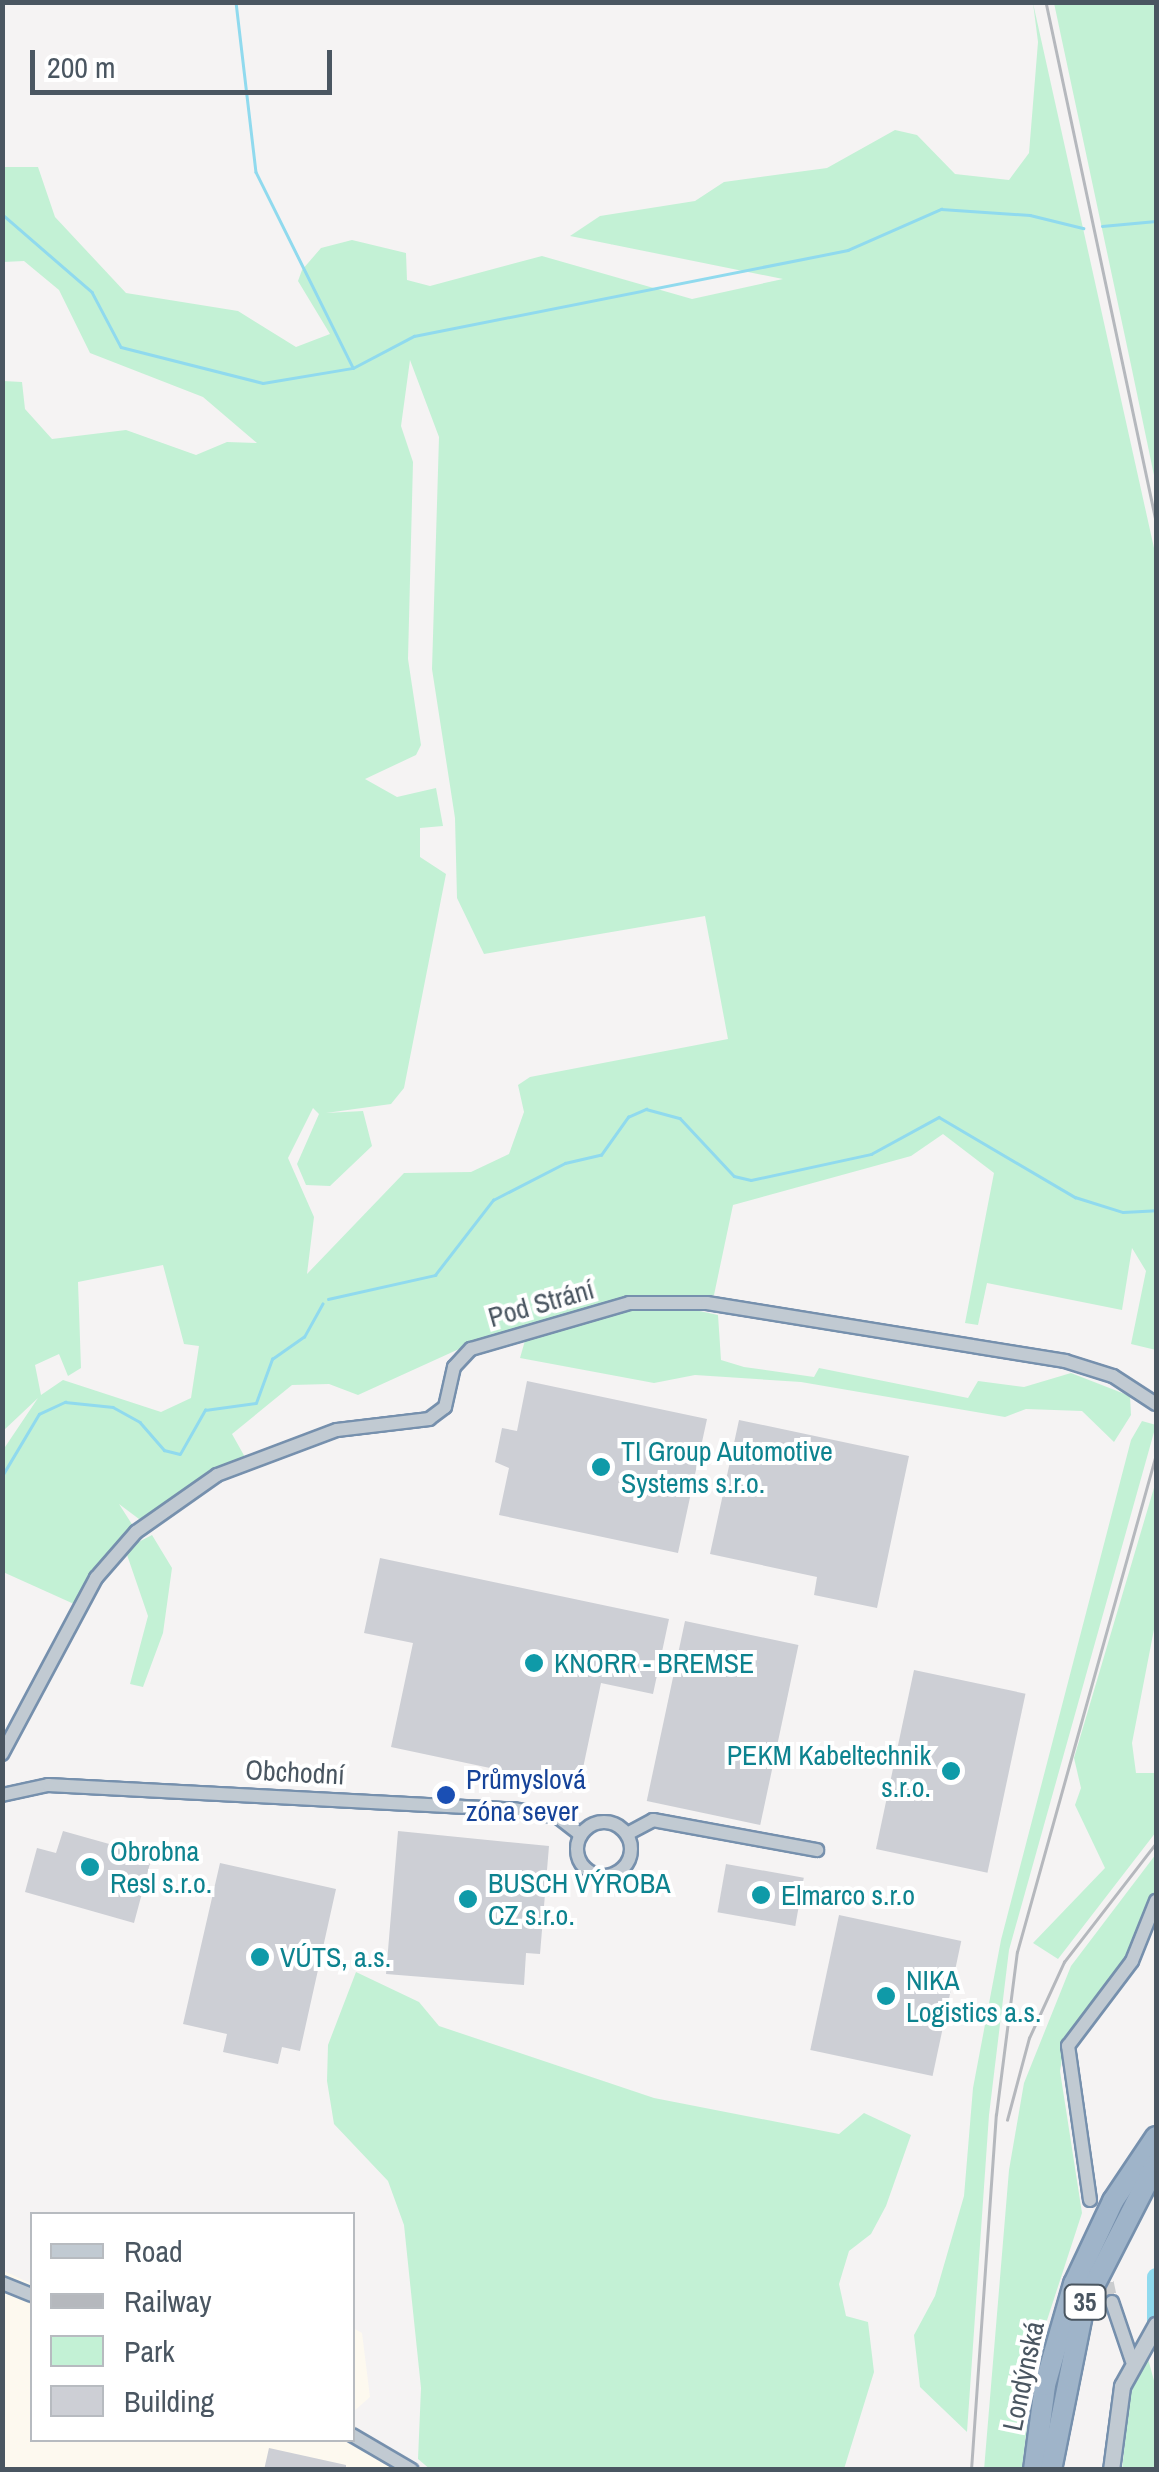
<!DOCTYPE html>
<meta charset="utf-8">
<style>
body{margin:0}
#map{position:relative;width:1159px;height:2472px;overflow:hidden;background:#f5f3f3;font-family:"Archivo Narrow",sans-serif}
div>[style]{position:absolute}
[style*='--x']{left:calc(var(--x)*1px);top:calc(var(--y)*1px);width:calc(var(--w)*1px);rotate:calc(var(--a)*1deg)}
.commercial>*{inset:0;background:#fdf9ef}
.green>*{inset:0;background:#c3f1d5}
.stream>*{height:2.5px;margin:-1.25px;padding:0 1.25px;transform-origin:1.25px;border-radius:1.25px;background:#90daee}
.river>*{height:18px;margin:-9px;padding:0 9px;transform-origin:9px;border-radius:9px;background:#90daee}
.building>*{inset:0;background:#cdcfd5;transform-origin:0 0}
.minor-tunnel>*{height:12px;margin-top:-6px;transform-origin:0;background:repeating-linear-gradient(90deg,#caccce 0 12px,transparent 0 18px)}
.roads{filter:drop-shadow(2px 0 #7690ad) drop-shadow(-2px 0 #7690ad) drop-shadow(0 2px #7690ad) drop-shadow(0 -2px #7690ad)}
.minor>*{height:12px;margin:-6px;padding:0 6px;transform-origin:6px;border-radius:6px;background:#c1cad2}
.minor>.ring{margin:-6px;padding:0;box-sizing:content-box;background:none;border:12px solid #c1cad2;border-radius:50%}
.tertiary>*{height:15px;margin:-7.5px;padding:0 7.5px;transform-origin:7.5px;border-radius:7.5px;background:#c1cad2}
.trunk>*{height:20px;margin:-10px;padding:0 10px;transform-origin:10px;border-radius:10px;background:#9fb4c9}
.rail>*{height:2.5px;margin:-1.25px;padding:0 1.25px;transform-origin:1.25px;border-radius:1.25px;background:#b5b8bd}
.dots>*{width:28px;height:28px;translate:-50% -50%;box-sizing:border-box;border:5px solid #fff;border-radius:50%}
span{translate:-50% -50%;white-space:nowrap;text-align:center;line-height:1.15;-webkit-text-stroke:8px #fff;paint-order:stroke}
.shield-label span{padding:2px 8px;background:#fff;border:2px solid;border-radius:8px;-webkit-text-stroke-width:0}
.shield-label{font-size:25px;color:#4a5661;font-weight:700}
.street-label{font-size:28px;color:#4a5661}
.culture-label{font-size:28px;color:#0d838f}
.left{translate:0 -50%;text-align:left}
.right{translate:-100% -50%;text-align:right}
.transit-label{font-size:28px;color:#164399}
.frame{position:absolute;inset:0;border:5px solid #4a5661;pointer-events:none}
.legend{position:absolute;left:30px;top:2212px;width:325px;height:230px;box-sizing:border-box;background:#fff;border:2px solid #b7bbc0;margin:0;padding:12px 18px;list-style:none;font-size:30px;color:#4a5661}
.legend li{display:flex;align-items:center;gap:20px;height:50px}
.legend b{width:50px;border:2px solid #b7bbc0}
.scale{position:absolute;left:30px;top:50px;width:302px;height:45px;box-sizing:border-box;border:5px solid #4a5661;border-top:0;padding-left:12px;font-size:30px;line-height:35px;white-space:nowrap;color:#4a5661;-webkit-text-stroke:8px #fff;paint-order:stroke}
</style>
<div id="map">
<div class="commercial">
<div style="clip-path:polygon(2px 2270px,32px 2284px,32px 2440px,352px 2440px,353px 2427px,418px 2469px,3px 2469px)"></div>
<div style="clip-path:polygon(353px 2328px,362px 2333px,370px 2397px,353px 2412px)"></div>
</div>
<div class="green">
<div style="clip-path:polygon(evenodd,1033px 3px,1156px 557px,1156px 1350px,1131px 1344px,1146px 1271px,1132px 1248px,1122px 1310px,987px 1283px,978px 1325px,965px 1323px,994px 1173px,943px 1134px,911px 1156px,733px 1205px,714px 1295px,492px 1334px,358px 1395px,329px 1384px,292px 1385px,232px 1434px,246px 1459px,143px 1522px,119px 1504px,135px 1529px,74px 1604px,3px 1572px,3px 1450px,38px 1398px,3px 1431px,3px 381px,22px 382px,25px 409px,52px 439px,126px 430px,196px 455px,227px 442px,257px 443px,203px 397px,90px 353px,59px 290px,24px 261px,3px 262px,3px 167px,38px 167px,55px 217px,126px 293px,238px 311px,296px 347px,330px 334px,298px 281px,302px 270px,321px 248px,352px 240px,406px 253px,407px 280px,430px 286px,542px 256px,692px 299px,783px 279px,570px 236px,600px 216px,695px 201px,724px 182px,827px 168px,895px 130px,917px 135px,955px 174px,1009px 180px,1029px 153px,1038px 42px,1033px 3px,410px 360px,439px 437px,432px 669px,455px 818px,457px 898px,484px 954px,705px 916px,728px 1039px,530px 1077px,518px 1085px,524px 1112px,509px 1154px,471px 1172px,404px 1173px,307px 1274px,314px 1217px,288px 1158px,313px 1108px,319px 1114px,297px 1164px,306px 1185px,330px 1186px,372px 1146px,363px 1111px,326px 1113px,391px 1104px,404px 1088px,446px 874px,420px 857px,420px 828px,443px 826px,436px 788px,397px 797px,365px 779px,416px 755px,421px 745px,408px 659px,413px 462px,401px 426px,410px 360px,1033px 3px,163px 1265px,184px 1344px,199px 1346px,191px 1398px,161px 1412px,63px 1380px,41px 1395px,35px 1365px,59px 1354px,68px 1376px,81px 1368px,78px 1282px,163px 1265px)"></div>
<div style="clip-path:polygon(1054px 3px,1156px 3px,1156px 485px,1131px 365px)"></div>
<div style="clip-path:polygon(686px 1308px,718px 1315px,721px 1360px,744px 1367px,814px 1377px,819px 1368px,968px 1398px,978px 1381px,1024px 1387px,1071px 1373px,1130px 1396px,1131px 1415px,1114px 1442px,1082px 1411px,1026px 1409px,1005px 1417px,801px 1382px,695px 1375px,654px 1383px,520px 1358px,526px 1337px,626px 1310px)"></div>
<div style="clip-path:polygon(1142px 1421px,1156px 1425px,1009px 1950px,989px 2115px,967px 2432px,920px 2387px,914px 2335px,935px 2296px,964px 2196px,973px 2088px,1001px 1940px,1131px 1440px)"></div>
<div style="clip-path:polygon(1156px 1481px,1156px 1619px,1132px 1743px,1136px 1773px,1156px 1773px,1156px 1832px,1058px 1959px,1033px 1943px,1105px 1868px,1075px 1805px,1081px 1788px,1074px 1758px)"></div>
<div style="clip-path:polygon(152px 1535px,172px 1568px,163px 1633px,143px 1687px,130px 1684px,148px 1616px,125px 1549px)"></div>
<div style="clip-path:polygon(1156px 1854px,1156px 1925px,1065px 2040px,1060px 2071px,1082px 2213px,1035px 2357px,1022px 2469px,984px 2470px,1009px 2170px,1024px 2083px,1071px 1966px)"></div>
<div style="clip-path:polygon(356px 1972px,419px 2002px,439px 2026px,654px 2098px,839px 2134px,864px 2113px,911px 2135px,886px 2206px,871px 2234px,849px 2251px,839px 2284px,846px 2316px,868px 2322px,874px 2372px,844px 2469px,431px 2470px,418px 2459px,421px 2388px,404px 2225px,388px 2181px,334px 2124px,327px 2081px,328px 2045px)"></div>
<div style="clip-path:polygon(1147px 2355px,1156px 2388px,1156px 2469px,1122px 2470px,1130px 2394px)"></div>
</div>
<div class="stream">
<div style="--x:236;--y:2;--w:171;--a:83.3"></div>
<div style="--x:256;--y:172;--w:218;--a:63.6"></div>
<div style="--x:2;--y:214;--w:119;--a:40.9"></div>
<div style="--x:92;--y:292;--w:62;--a:62.2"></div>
<div style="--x:121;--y:347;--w:146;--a:14.2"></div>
<div style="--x:263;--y:383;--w:91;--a:-9.5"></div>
<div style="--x:353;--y:368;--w:69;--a:-27.7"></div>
<div style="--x:414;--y:336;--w:442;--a:-11.2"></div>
<div style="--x:848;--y:250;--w:102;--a:-23.8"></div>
<div style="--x:941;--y:209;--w:89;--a:3.9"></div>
<div style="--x:1030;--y:215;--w:55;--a:13.8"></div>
<div style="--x:1102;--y:226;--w:54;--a:-5.3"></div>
<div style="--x:328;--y:1299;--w:110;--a:-12.6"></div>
<div style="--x:435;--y:1275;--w:95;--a:-52.3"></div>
<div style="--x:493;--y:1200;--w:81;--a:-27.2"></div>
<div style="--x:565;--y:1163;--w:37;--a:-13"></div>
<div style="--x:601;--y:1155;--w:47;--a:-54.6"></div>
<div style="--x:628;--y:1117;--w:20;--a:-24"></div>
<div style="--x:646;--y:1109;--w:35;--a:15"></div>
<div style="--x:680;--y:1118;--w:79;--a:47"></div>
<div style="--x:734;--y:1176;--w:17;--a:13"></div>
<div style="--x:751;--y:1180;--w:123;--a:-12.2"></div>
<div style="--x:871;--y:1154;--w:77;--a:-28.6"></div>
<div style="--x:939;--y:1117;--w:158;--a:30.5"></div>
<div style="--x:1075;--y:1197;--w:50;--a:17.4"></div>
<div style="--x:1123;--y:1212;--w:33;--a:-3"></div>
<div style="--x:2;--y:1476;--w:72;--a:-59.2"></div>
<div style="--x:39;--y:1414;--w:29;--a:-25"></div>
<div style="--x:65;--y:1402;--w:48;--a:5.9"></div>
<div style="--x:113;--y:1407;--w:31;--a:29"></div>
<div style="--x:140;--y:1422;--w:37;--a:49"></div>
<div style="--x:164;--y:1450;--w:16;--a:14"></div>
<div style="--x:180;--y:1454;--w:51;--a:-60.4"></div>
<div style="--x:205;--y:1410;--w:51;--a:-7.8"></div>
<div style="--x:256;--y:1403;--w:47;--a:-70"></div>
<div style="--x:272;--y:1359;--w:39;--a:-35"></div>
<div style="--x:304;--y:1337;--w:38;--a:-61"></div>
</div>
<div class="river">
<div style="--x:1156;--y:2277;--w:46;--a:90"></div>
</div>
<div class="building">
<div style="clip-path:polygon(527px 1381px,707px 1419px,678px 1553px,499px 1515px,509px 1468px,495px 1462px,502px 1428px,517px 1431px)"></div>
<div style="clip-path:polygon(739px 1420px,909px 1456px,877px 1608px,814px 1595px,817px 1577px,710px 1554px)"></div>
<div style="clip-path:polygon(380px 1558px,669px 1619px,653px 1694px,601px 1683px,579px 1787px,391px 1747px,413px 1643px,364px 1633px)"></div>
<div style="left:685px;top:1621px;width:116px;height:184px;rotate:12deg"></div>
<div style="left:914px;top:1670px;width:114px;height:183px;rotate:12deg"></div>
<div style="clip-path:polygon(63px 1831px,152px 1856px,134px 1923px,25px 1892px,37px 1848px,56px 1853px)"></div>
<div style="clip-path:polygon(398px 1831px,549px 1846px,540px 1954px,526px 1953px,524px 1985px,386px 1974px)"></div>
<div style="clip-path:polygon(220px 1863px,336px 1889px,300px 2051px,282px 2047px,278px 2064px,223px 2052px,227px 2034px,183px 2024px)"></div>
<div style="left:726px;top:1864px;width:79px;height:49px;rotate:10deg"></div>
<div style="left:839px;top:1915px;width:125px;height:138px;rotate:12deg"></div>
<div style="clip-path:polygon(269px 2448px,346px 2465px,346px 2470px,264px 2470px)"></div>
</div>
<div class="minor-tunnel">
<div style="--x:1104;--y:2265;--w:38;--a:78"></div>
</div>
<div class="roads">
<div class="minor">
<div style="--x:2;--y:1754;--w:200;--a:-61.9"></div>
<div style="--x:96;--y:1578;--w:61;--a:-49"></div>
<div style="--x:136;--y:1532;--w:99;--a:-35.1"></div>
<div style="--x:217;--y:1475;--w:128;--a:-20.6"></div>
<div style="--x:337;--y:1430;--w:93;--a:-6.8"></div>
<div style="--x:429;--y:1419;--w:20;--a:-37"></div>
<div style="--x:445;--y:1407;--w:41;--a:-77.3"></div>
<div style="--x:454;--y:1367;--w:25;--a:-47"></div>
<div style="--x:471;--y:1349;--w:165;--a:-16.2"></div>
<div style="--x:629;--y:1303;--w:78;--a:0"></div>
<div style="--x:707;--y:1303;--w:363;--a:9.2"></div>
<div style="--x:1065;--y:1361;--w:50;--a:17.4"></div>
<div style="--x:1113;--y:1376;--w:51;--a:33.1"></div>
<div style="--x:2;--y:1795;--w:47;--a:-12.3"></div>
<div style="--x:48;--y:1785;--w:466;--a:3"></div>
<div style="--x:513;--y:1809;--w:46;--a:10.1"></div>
<div style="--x:558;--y:1817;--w:29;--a:38"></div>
<div class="ring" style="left:577px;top:1822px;width:42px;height:42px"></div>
<div style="--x:627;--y:1834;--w:30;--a:-28"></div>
<div style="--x:653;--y:1820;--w:167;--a:10.4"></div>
<div style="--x:1090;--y:2200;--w:156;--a:-98.1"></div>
<div style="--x:1068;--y:2046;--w:106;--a:-53"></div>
<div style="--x:1132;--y:1961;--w:65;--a:-68.2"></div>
<div style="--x:2;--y:2283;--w:32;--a:22"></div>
<div style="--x:1112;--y:2302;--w:62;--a:71.3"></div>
<div style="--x:352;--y:2435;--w:69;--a:30.3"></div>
</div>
<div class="tertiary">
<div style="--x:1111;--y:2470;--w:85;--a:-82.5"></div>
<div style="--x:1122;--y:2386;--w:70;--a:-60.9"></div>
</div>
<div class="trunk">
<div style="--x:1034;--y:2470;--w:86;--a:-82.6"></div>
<div style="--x:1045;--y:2385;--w:105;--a:-74"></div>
<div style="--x:1074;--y:2284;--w:92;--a:-64.8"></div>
<div style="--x:1113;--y:2201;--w:77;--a:-56.1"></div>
<div style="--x:1051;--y:2470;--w:168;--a:-78.7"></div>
<div style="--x:1084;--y:2305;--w:158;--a:-62.9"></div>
</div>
</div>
<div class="rail">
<div style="--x:1046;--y:2;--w:531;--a:78.03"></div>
<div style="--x:1007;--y:2120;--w:85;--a:-75"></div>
<div style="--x:1029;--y:2038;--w:84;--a:-65.3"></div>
<div style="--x:1064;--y:1962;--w:150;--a:-52.3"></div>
<div style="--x:971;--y:2470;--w:356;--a:-86"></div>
<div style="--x:996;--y:2115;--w:164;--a:-82.7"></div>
<div style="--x:1017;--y:1952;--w:517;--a:-74.4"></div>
</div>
<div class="dots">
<div style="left:601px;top:1467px;background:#0f9aa8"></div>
<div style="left:534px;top:1663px;background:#0f9aa8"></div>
<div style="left:951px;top:1771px;background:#0f9aa8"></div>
<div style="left:446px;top:1795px;background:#1a4fb4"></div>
<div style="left:90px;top:1867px;background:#0f9aa8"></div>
<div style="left:761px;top:1895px;background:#0f9aa8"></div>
<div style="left:468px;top:1899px;background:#0f9aa8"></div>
<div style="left:260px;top:1957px;background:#0f9aa8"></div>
<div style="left:886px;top:1996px;background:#0f9aa8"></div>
</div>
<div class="shield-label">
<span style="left:1085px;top:2302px">35</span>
</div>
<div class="street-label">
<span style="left:541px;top:1303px;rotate:-16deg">Pod Strání</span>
<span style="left:295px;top:1772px;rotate:3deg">Obchodní</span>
<span style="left:1023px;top:2376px;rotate:-78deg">Londýnská</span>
</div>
<div class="culture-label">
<span class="left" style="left:621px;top:1467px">TI Group Automotive<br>Systems s.r.o.</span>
<span class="left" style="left:554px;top:1663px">KNORR - BREMSE</span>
<span class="right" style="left:931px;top:1771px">PEKM Kabeltechnik<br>s.r.o.</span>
<span class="left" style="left:110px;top:1867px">Obrobna<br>Resl s.r.o.</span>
<span class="left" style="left:488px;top:1899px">BUSCH VÝROBA<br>CZ s.r.o.</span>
<span class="left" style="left:781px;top:1895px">Elmarco s.r.o</span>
<span class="left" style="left:280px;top:1957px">VÚTS, a.s.</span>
<span class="left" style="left:906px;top:1996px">NIKA<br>Logistics a.s.</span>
</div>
<div class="transit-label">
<span class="left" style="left:466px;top:1795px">Průmyslová<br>zóna sever</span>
</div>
<div class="frame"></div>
<ul class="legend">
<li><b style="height:12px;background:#c1cad2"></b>Road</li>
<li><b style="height:12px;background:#b5b8bd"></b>Railway</li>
<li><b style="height:28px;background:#c3f1d5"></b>Park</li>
<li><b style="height:28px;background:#cdcfd5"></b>Building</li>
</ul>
<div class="scale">200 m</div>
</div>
